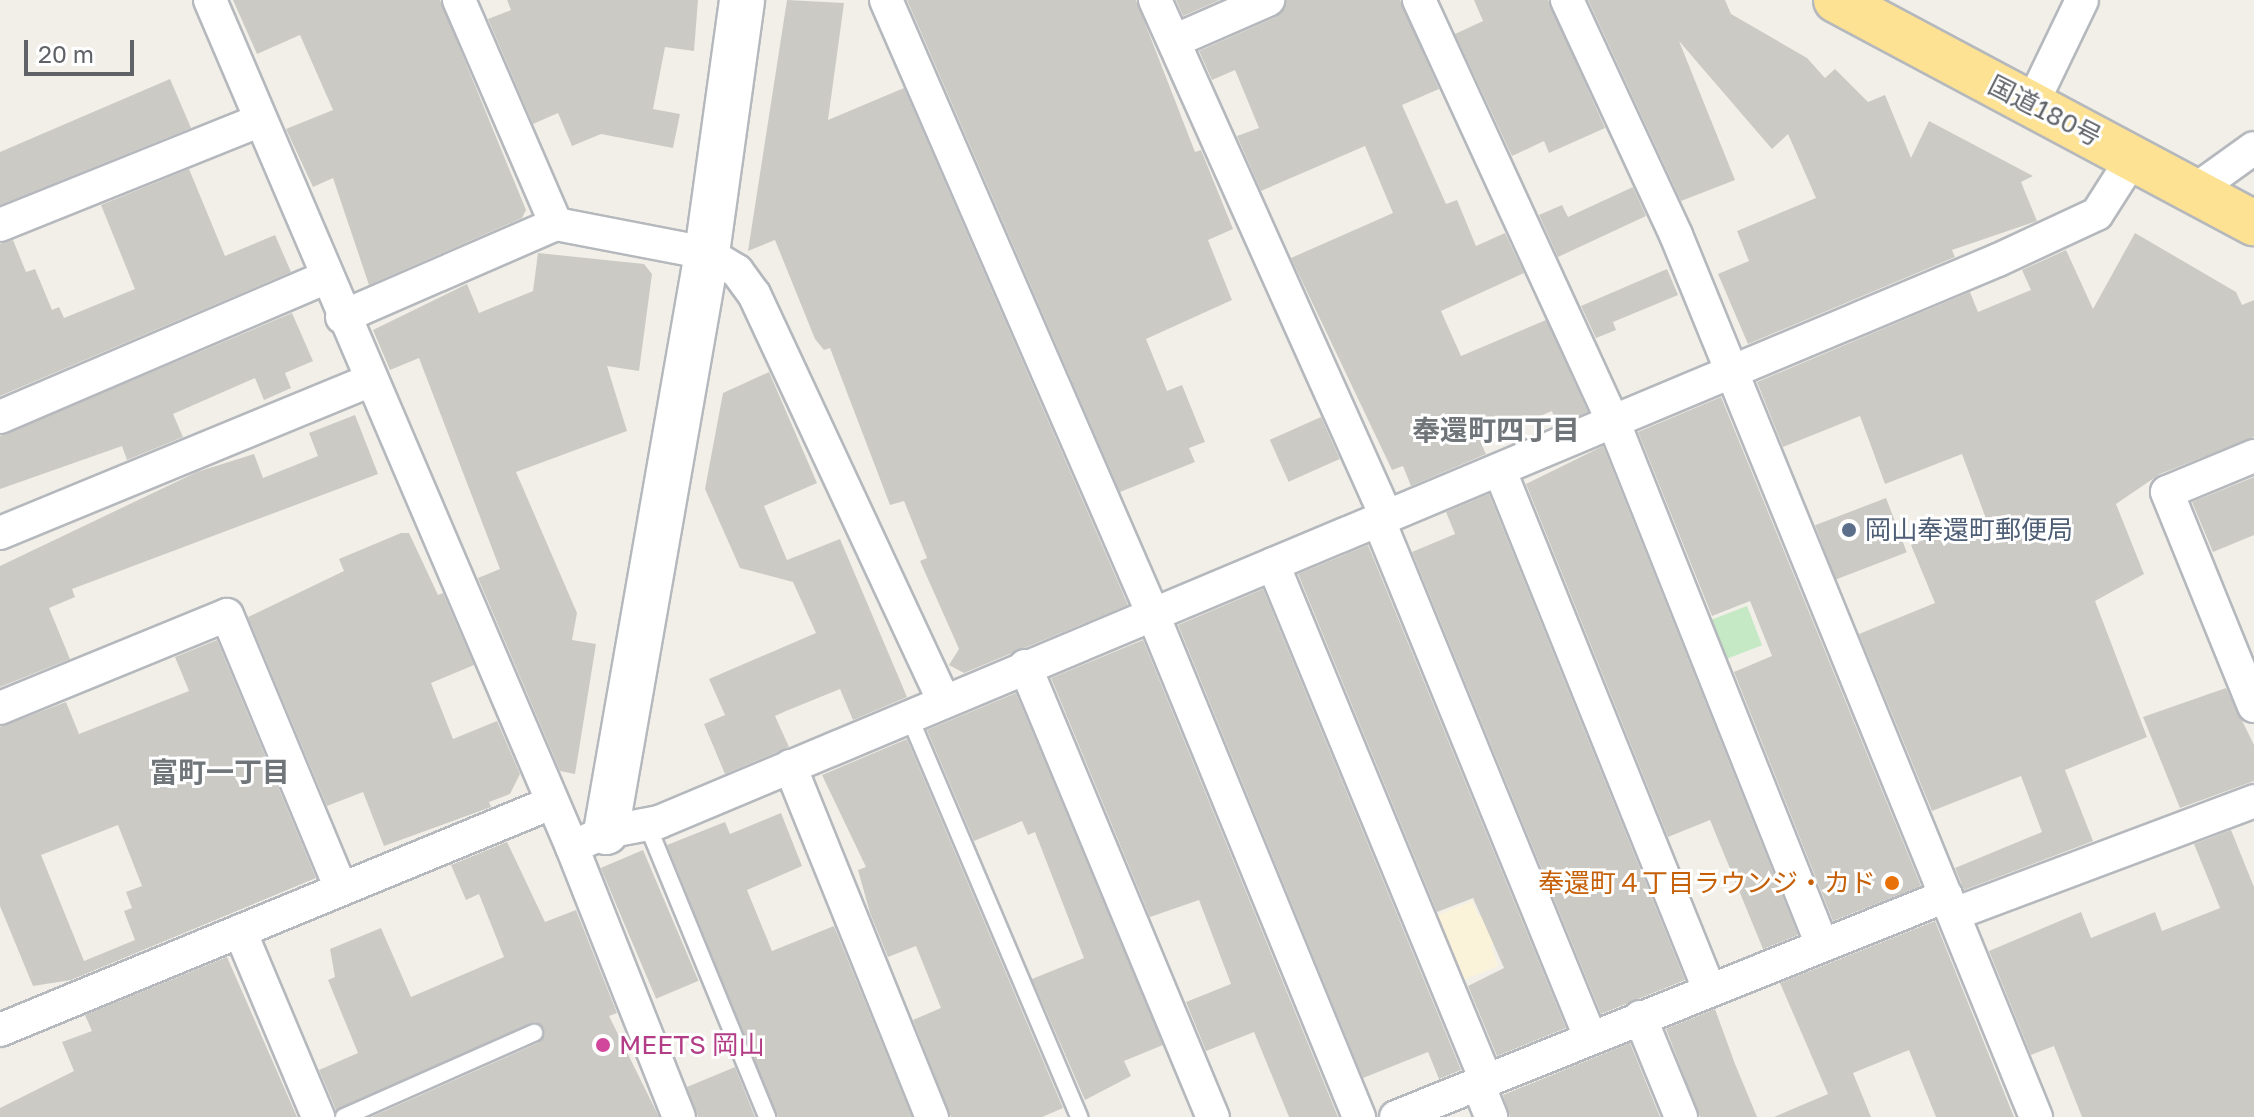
<!DOCTYPE html>
<meta charset="utf-8">
<style>
body{margin:0}
#map{position:relative;width:2254px;height:1117px;overflow:hidden;background:#f1efe8;font-family:"Golos Text","Noto Sans JP",sans-serif}
div>[style]{position:absolute}
[style*='--x']{left:calc(var(--x)*1px);top:calc(var(--y)*1px);width:calc(var(--w)*1px);rotate:calc(var(--a)*1deg)}
.green>*{inset:0;background:#c5e8c5;transform-origin:0 0}
.sand>*{inset:0;background:#fbf3d9}
.building>*{inset:0;background:#cccac5;transform-origin:0 0}
.roads{filter:drop-shadow(2px 0 #b5b8bc) drop-shadow(-2px 0 #b5b8bc) drop-shadow(0 2px #b5b8bc) drop-shadow(0 -2px #b5b8bc)}
.lane>*{height:16px;margin:-8px;padding:0 8px;transform-origin:8px;border-radius:8px;background:#fff}
.street>*{height:32px;margin:-16px;padding:0 16px;transform-origin:16px;border-radius:16px;background:#fff}
.secondary>*{height:44px;margin:-22px;padding:0 22px;transform-origin:22px;border-radius:22px;background:#fff}
.highway>*{height:44px;margin:-22px;padding:0 22px;transform-origin:22px;border-radius:22px;background:#fde293}
.dots>*{width:22px;height:22px;translate:-50% -50%;box-sizing:border-box;border:4px solid #fff;border-radius:50%}
span{translate:-50% -50%;white-space:nowrap;text-align:center;line-height:1.15;-webkit-text-stroke:6px #fff;paint-order:stroke}
.street-label{font-size:26px;color:#5f6368}
.service-label{font-size:26px;color:#4e5e75}
.left{translate:0 -50%;text-align:left}
.food-label{font-size:26px;color:#c56008}
.right{translate:-100% -50%;text-align:right}
.hotel-label{font-size:26px;color:#b23c85}
.neighbourhood-label{font-size:28px;color:#70757a;font-weight:700}
.scale{position:absolute;left:24px;top:40px;width:110px;height:36px;box-sizing:border-box;border:4px solid #5f6368;border-top:0;padding-left:10px;font-size:24px;line-height:28px;white-space:nowrap;color:#5f6368;-webkit-text-stroke:6px #fff;paint-order:stroke}
</style>
<div id="map">
<div class="green">
<div style="left:1747px;top:606px;width:42px;height:48px;rotate:69deg"></div>
</div>
<div class="sand">
<div style="clip-path:polygon(1524px 899px,1535px 928px,1491px 945px,1498px 966px,1456px 983px,1431px 918px,1472px 901px,1479px 917px)"></div>
</div>
<div class="building">
<div style="clip-path:polygon(233px 0,440px 0,526px 210px,522px 218px,369px 285px,333px 178px,313px 187px,286px 129px,333px 110px,300px 35px,257px 54px)"></div>
<div style="clip-path:polygon(507px 0,698px 0,694px 51px,665px 47px,653px 109px,680px 114px,673px 148px,601px 134px,572px 146px,558px 113px,533px 124px,488px 19px,511px 10px)"></div>
<div style="clip-path:polygon(787px 0,844px 3px,828px 120px,904px 88px,1128px 605px,964px 673px,949px 665px,959px 649px,920px 561px,927px 558px,904px 501px,890px 505px,830px 348px,824px 350px,815px 339px,775px 240px,748px 251px)"></div>
<div style="clip-path:polygon(907px 0,1136px 0,1195px 152px,1201px 150px,1233px 229px,1208px 240px,1232px 300px,1146px 339px,1167px 391px,1182px 385px,1205px 442px,1189px 448px,1195px 462px,1120px 492px)"></div>
<div style="clip-path:polygon(1176px 0,1220px 0,1183px 16px)"></div>
<div style="clip-path:polygon(1287px 0,1400px 0,1439px 89px,1402px 105px,1446px 204px,1457px 200px,1476px 246px,1505px 233px,1524px 273px,1441px 311px,1461px 356px,1546px 320px,1588px 412px,1557px 425px,1552px 411px,1480px 441px,1486px 454px,1411px 486px,1403px 466px,1392px 470px,1291px 258px,1393px 213px,1365px 146px,1261px 191px,1237px 136px,1259px 128px,1235px 70px,1212px 80px,1199px 51px,1276px 17px)"></div>
<div style="clip-path:polygon(1474px 0,1548px 0,1605px 128px,1549px 153px,1544px 141px,1512px 156px,1455px 34px,1483px 21px)"></div>
<div style="clip-path:polygon(1588px 0,1725px 0,1731px 14px,1807px 58px,1825px 78px,1835px 69px,1868px 102px,1885px 95px,1911px 158px,1929px 121px,2033px 176px,2021px 182px,2037px 221px,1952px 250px,1955px 257px,1748px 344px,1718px 274px,1749px 261px,1737px 231px,1816px 198px,1788px 134px,1772px 149px,1679px 41px,1735px 180px,1681px 201px)"></div>
<div style="clip-path:polygon(170px 79px,191px 128px,0 205px,0 152px)"></div>
<div style="clip-path:polygon(189px 169px,225px 256px,275px 235px,291px 272px,0 396px,0 244px,13px 240px,26px 272px,35px 269px,52px 310px,59px 307px,64px 318px,135px 289px,101px 205px)"></div>
<div style="clip-path:polygon(1633px 187px,1646px 216px,1558px 257px,1539px 215px,1562px 205px,1568px 217px)"></div>
<div style="clip-path:polygon(2135px 233px,2236px 292px,2242px 305px,2254px 300px,2254px 437px,2160px 474px,2116px 504px,2144px 574px,2095px 601px,2147px 737px,2065px 770px,2093px 841px,1964px 890px,1955px 868px,2042px 832px,2021px 776px,1932px 811px,1859px 634px,1935px 603px,1911px 545px,1985px 516px,1962px 454px,1885px 484px,1860px 416px,1783px 447px,1757px 382px,1970px 292px,1978px 312px,2031px 290px,2022px 270px,2066px 250px,2093px 309px)"></div>
<div style="clip-path:polygon(538px 253px,644px 264px,652px 274px,639px 371px,607px 366px,627px 431px,516px 472px,577px 613px,572px 640px,596px 644px,575px 774px,560px 771px,478px 578px,500px 569px,419px 358px,390px 370px,373px 330px,467px 284px,479px 313px,533px 291px)"></div>
<div style="clip-path:polygon(1667px 269px,1678px 295px,1613px 322px,1616px 330px,1596px 338px,1581px 306px)"></div>
<div style="clip-path:polygon(292px 313px,313px 361px,285px 373px,291px 388px,264px 400px,255px 378px,173px 414px,183px 437px,127px 460px,122px 446px,0 489px,0 436px)"></div>
<div style="clip-path:polygon(769px 372px,817px 483px,764px 506px,787px 560px,840px 539px,907px 697px,853px 720px,840px 689px,786px 711px,775px 716px,789px 747px,725px 774px,704px 724px,725px 715px,709px 679px,816px 633px,793px 582px,740px 568px,705px 489px,723px 393px)"></div>
<div style="clip-path:polygon(1721px 397px,1921px 886px,1833px 921px,1734px 672px,1772px 656px,1750px 601px,1712px 616px,1638px 432px)"></div>
<div style="clip-path:polygon(355px 415px,378px 474px,72px 589px,75px 597px,49px 608px,70px 659px,0 687px,0 566px,197px 472px,254px 454px,263px 478px,318px 456px,309px 433px)"></div>
<div style="left:1321px;top:417px;width:46px;height:56px;rotate:66deg"></div>
<div style="clip-path:polygon(1603px 446px,1798px 935px,1763px 949px,1710px 820px,1668px 837px,1526px 484px)"></div>
<div style="clip-path:polygon(2254px 477px,2254px 535px,2213px 552px,2192px 502px)"></div>
<div style="clip-path:polygon(1489px 494px,1685px 980px,1601px 1014px,1412px 552px,1455px 534px,1446px 512px)"></div>
<div style="left:1886px;top:498px;width:58px;height:76px;rotate:69deg"></div>
<div style="clip-path:polygon(401px 533px,409px 533px,438px 595px,443px 593px,474px 665px,431px 683px,453px 739px,497px 721px,520px 774px,510px 794px,489px 802px,491px 807px,384px 846px,363px 792px,327px 806px,248px 617px,344px 571px,339px 559px)"></div>
<div style="clip-path:polygon(1368px 545px,1566px 1028px,1497px 1056px,1468px 986px,1504px 968px,1473px 898px,1437px 912px,1298px 574px)"></div>
<div style="clip-path:polygon(1263px 589px,1461px 1070px,1439px 1079px,1428px 1052px,1363px 1078px,1178px 625px)"></div>
<div style="clip-path:polygon(evenodd,217px 640px,316px 878px,71px 980px,33px 986px,0 906px,0 727px,66px 702px,79px 734px,189px 691px,175px 657px,217px 640px,118px 825px,142px 886px,126px 892px,132px 908px,124px 911px,135px 940px,84px 961px,41px 855px,118px 825px)"></div>
<div style="clip-path:polygon(1143px 640px,1338px 1117px,1289px 1117px,1254px 1032px,1206px 1051px,1186px 1002px,1231px 984px,1199px 900px,1150px 917px,1051px 678px)"></div>
<div style="clip-path:polygon(2226px 688px,2254px 745px,2254px 781px,2180px 808px,2143px 717px)"></div>
<div style="clip-path:polygon(1016px 693px,1163px 1045px,1124px 1061px,1131px 1076px,1085px 1100px,1032px 979px,1084px 958px,1035px 832px,1028px 835px,1022px 821px,974px 841px,927px 730px)"></div>
<div style="clip-path:polygon(907px 739px,1063px 1108px,1042px 1117px,951px 1117px,913px 1020px,941px 1008px,916px 946px,888px 957px,870px 913px,858px 870px,866px 867px,822px 775px)"></div>
<div style="clip-path:polygon(781px 813px,802px 866px,747px 890px,772px 951px,834px 926px,912px 1117px,778px 1117px,667px 845px,725px 822px,730px 834px)"></div>
<div style="clip-path:polygon(2231px 830px,2254px 887px,2254px 1117px,2082px 1117px,2054px 1046px,2031px 1055px,1989px 951px,2081px 912px,2091px 938px,2155px 912px,2162px 931px,2220px 908px,2194px 844px)"></div>
<div style="clip-path:polygon(507px 842px,545px 922px,576px 910px,617px 1013px,609px 1016px,659px 1117px,371px 1117px,538px 1043px,544px 1029px,534px 1022px,336px 1110px,319px 1070px,358px 1053px,328px 980px,335px 977px,330px 949px,381px 928px,411px 997px,504px 957px,479px 894px,466px 900px,451px 865px)"></div>
<div style="left:643px;top:850px;width:142px;height:46px;rotate:67deg"></div>
<div style="clip-path:polygon(1935px 921px,2014px 1117px,1936px 1117px,1909px 1050px,1853px 1073px,1871px 1117px,1774px 1117px,1828px 1094px,1780px 983px)"></div>
<div style="clip-path:polygon(227px 957px,297px 1117px,0 1117px,0 1108px,74px 1071px,62px 1042px,92px 1031px,85px 1015px)"></div>
<div style="clip-path:polygon(1715px 1009px,1735px 1064px,1757px 1117px,1700px 1117px,1666px 1029px)"></div>
<div style="clip-path:polygon(1630px 1043px,1660px 1117px,1510px 1117px,1503px 1095px)"></div>
<div style="clip-path:polygon(735px 1067px,755px 1117px,698px 1117px,687px 1087px)"></div>
</div>
<div class="roads">
<div class="lane">
<div style="--x:909;--y:716;--w:436;--a:67"></div>
<div style="--x:647;--y:824;--w:317;--a:67.7"></div>
<div style="--x:344;--y:1117;--w:208;--a:-23.9"></div>
</div>
<div class="street">
<div style="--x:210;--y:0;--w:921;--a:66.86"></div>
<div style="--x:572;--y:847;--w:290;--a:68.4"></div>
<div style="--x:459;--y:0;--w:244;--a:66.6"></div>
<div style="--x:886;--y:0;--w:667;--a:66.51"></div>
<div style="--x:1152;--y:612;--w:546;--a:67.71"></div>
<div style="--x:1155;--y:0;--w:568;--a:65.87"></div>
<div style="--x:1419;--y:0;--w:466;--a:65.3"></div>
<div style="--x:1614;--y:423;--w:562;--a:68.27"></div>
<div style="--x:1567;--y:0;--w:259;--a:65.1"></div>
<div style="--x:1676;--y:235;--w:953;--a:67.8"></div>
<div style="--x:1174;--y:41;--w:103;--a:-23.6"></div>
<div style="--x:2032;--y:104;--w:115;--a:-64.3"></div>
<div style="--x:2197;--y:189;--w:70;--a:-35.7"></div>
<div style="--x:0;--y:225;--w:279;--a:-21.9"></div>
<div style="--x:342;--y:317;--w:233;--a:-23.5"></div>
<div style="--x:556;--y:224;--w:154;--a:10.9"></div>
<div style="--x:707;--y:253;--w:35;--a:31"></div>
<div style="--x:737;--y:271;--w:29;--a:54"></div>
<div style="--x:754;--y:294;--w:449;--a:65"></div>
<div style="--x:0;--y:417;--w:353;--a:-23.2"></div>
<div style="--x:2254;--y:456;--w:94;--a:157.5"></div>
<div style="--x:2167;--y:492;--w:231;--a:67.9"></div>
<div style="--x:1500;--y:471;--w:559;--a:68.03"></div>
<div style="--x:1379;--y:521;--w:557;--a:67.76"></div>
<div style="--x:0;--y:533;--w:399;--a:-22.4"></div>
<div style="--x:1273;--y:564;--w:558;--a:67.57"></div>
<div style="--x:1025;--y:666;--w:489;--a:67.4"></div>
<div style="--x:0;--y:708;--w:245;--a:-22.3"></div>
<div style="--x:227;--y:615;--w:297;--a:67.4"></div>
<div style="--x:790;--y:766;--w:379;--a:68"></div>
<div style="--x:572;--y:847;--w:37;--a:-24"></div>
<div style="--x:606;--y:832;--w:54;--a:-10.7"></div>
<div style="--x:659;--y:822;--w:1452;--a:-22.77"></div>
<div style="--x:1998;--y:260;--w:109;--a:-24.9"></div>
<div style="--x:2097;--y:214;--w:69;--a:-57.5"></div>
<div style="--x:1954;--y:914;--w:321;--a:-20.6"></div>
<div style="--x:240;--y:931;--w:202;--a:67.2"></div>
<div style="--x:1640;--y:1017;--w:108;--a:67.7"></div>
<div style="--x:0;--y:1030;--w:596;--a:-22.39"></div>
<div style="--x:1478;--y:1084;--w:35;--a:68"></div>
<div style="--x:1396;--y:1117;--w:593;--a:-21.89"></div>
</div>
<div class="secondary">
<div style="--x:606;--y:832;--w:588;--a:-80.1"></div>
<div style="--x:707;--y:253;--w:255;--a:-82.1"></div>
</div>
<div class="highway">
<div style="--x:1836;--y:0;--w:474;--a:28.1"></div>
</div>
</div>
<div class="dots">
<div style="left:1849px;top:530px;background:#5c6f8a"></div>
<div style="left:1892px;top:883px;background:#e8710a"></div>
<div style="left:603px;top:1045px;background:#d1479c"></div>
</div>
<div class="street-label">
<span style="left:2045px;top:111px;rotate:27deg">国道180号</span>
</div>
<div class="service-label">
<span class="left" style="left:1865px;top:530px">岡山奉還町郵便局</span>
</div>
<div class="food-label">
<span class="right" style="left:1876px;top:883px">奉還町４丁目ラウンジ・カド</span>
</div>
<div class="hotel-label">
<span class="left" style="left:619px;top:1045px">MEETS 岡山</span>
</div>
<div class="neighbourhood-label">
<span style="left:1496px;top:430px">奉還町四丁目</span>
<span style="left:220px;top:772px">富町一丁目</span>
</div>
<div class="scale">20 m</div>
</div>
